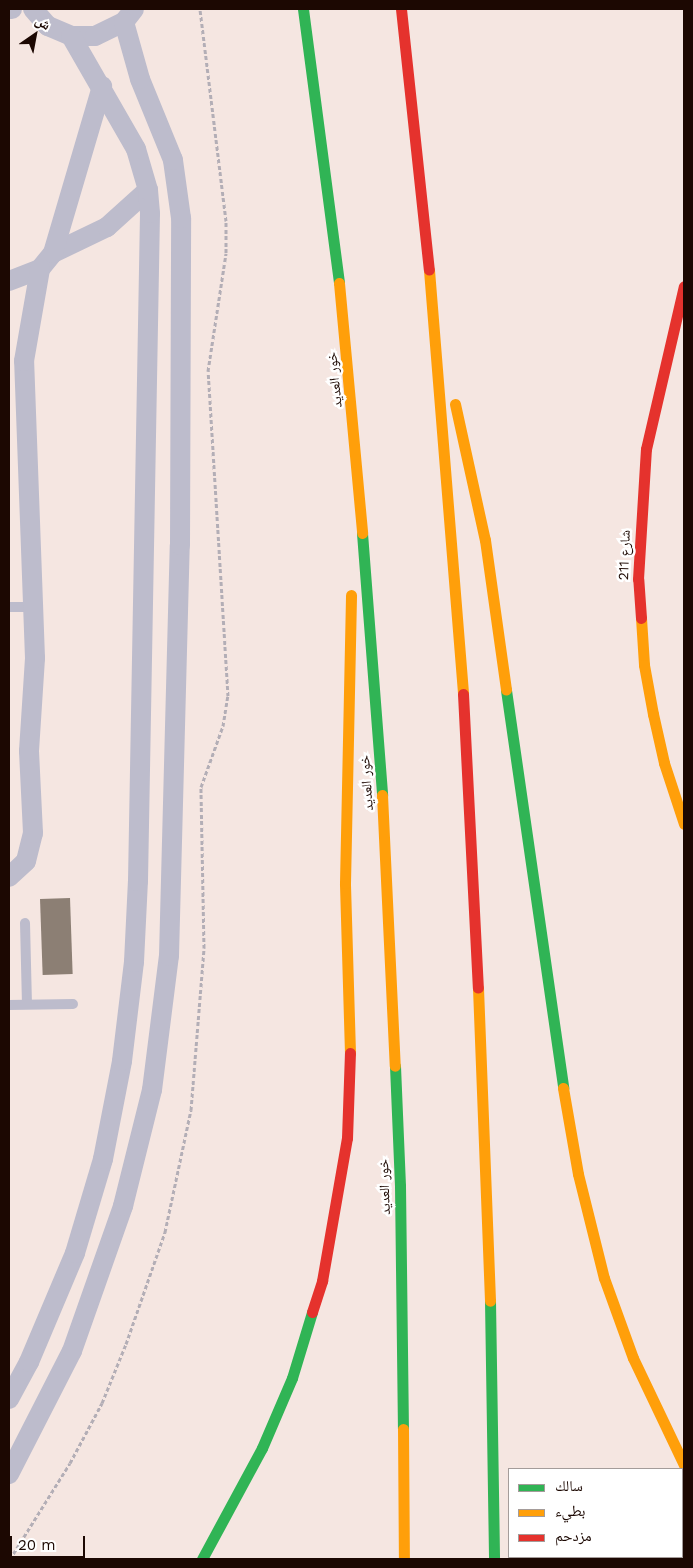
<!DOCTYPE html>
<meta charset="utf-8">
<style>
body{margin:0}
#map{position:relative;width:693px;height:1568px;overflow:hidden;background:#f5e6e1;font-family:"Work Sans","Noto Naskh Arabic",sans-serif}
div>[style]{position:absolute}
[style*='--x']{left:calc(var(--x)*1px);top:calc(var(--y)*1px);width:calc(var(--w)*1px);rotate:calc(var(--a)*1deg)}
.building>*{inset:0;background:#8c7f74;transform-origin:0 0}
.path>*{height:3px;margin-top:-1.5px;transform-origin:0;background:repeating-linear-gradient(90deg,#b3aeb6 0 4px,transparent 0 6.5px)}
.lane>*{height:10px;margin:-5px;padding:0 5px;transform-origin:5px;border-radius:5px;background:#bdbccc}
.street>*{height:20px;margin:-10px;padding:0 10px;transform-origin:10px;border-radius:10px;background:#bdbccc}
.fast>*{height:11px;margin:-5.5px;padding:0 5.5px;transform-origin:5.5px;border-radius:5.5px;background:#30b455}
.slow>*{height:11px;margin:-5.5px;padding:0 5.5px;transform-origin:5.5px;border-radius:5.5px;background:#ff9f0a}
.jam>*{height:11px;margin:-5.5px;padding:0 5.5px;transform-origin:5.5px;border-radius:5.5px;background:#e5322d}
span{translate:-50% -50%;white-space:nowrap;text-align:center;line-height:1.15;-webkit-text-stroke:5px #fff;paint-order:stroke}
.street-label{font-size:14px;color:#1c0802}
.frame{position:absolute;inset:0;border:10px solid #1c0802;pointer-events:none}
.legend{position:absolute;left:508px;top:1468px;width:175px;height:90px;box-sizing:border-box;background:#fff;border:1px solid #a49c9a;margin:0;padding:6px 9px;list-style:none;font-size:15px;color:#1c0802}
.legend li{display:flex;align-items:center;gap:10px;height:25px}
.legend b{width:25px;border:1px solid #a49c9a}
.north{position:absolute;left:10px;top:10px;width:50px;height:50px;-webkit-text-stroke:4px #fff;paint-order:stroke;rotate:33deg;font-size:14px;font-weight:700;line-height:20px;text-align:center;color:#1c0802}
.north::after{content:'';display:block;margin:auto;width:18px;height:22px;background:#1c0802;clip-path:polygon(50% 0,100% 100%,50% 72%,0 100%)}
.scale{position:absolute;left:10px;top:1536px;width:75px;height:22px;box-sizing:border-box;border:2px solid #1c0802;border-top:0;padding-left:6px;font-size:15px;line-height:18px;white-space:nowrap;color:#1c0802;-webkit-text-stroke:4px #fff;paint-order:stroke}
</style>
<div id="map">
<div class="building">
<div style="left:70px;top:898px;width:76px;height:30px;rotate:88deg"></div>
</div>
<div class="path">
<div style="--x:10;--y:1559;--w:113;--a:-58"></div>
<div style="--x:70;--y:1463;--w:68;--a:-61.9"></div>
<div style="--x:102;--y:1403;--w:64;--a:-67.9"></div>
<div style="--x:126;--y:1344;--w:119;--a:-70.8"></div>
<div style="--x:165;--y:1232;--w:125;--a:-78"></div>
<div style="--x:191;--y:1110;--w:163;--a:-85.4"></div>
<div style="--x:204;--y:948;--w:161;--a:-91.1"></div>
<div style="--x:201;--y:787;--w:65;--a:-70.2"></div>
<div style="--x:223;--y:726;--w:30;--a:-81"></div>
<div style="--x:228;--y:696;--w:326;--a:-93.5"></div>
<div style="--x:208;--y:371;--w:119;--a:-81.3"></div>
<div style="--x:226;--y:253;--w:32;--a:-90"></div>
<div style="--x:226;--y:221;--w:214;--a:-97"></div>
</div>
<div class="lane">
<div style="--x:9;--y:607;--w:22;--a:0"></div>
<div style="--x:25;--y:923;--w:81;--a:88.6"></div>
<div style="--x:9;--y:1005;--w:64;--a:-0.9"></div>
</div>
<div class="street">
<div style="--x:9;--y:9;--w:3;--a:0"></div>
<div style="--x:33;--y:9;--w:23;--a:49"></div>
<div style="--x:48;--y:26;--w:25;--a:23"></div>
<div style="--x:71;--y:36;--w:24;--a:0"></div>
<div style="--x:95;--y:36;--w:32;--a:-26"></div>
<div style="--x:124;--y:22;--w:16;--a:-52"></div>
<div style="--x:53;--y:253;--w:60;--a:-25.7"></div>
<div style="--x:107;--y:227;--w:55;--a:-42.1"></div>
<div style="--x:9;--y:281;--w:33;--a:-21"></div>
<div style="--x:40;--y:269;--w:21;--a:-51"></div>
<div style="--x:53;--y:253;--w:174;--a:-73.6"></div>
<div style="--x:9;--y:877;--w:23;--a:-43"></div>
<div style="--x:26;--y:861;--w:29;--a:-76"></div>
<div style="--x:33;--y:833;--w:82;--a:-92.8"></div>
<div style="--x:29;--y:751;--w:93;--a:-86.3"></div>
<div style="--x:35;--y:658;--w:297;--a:-92.1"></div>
<div style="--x:24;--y:361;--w:93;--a:-80.1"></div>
<div style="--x:9;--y:1399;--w:42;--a:-61.6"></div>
<div style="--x:29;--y:1362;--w:118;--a:-67.1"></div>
<div style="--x:75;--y:1253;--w:98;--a:-73.4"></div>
<div style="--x:103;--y:1159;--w:100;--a:-79"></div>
<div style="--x:122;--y:1061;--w:100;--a:-83.1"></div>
<div style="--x:134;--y:962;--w:81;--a:-87.2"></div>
<div style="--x:138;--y:881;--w:668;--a:-88.97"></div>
<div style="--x:150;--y:213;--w:23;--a:-95"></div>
<div style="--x:148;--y:190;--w:43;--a:-106.3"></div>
<div style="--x:136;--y:149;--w:130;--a:-119.9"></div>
<div style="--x:9;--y:1474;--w:138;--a:-62.9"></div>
<div style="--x:72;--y:1351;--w:154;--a:-70.6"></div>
<div style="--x:123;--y:1206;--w:120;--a:-76"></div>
<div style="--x:152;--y:1090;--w:135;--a:-82.8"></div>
<div style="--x:169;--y:956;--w:411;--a:-88.5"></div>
<div style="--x:180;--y:545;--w:327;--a:-89.8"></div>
<div style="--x:181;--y:218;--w:59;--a:-97.9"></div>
<div style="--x:173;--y:160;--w:87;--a:-112.2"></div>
<div style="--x:140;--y:79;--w:59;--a:-105.7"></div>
</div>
<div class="fast">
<div style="--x:303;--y:9;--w:276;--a:82.5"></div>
<div style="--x:362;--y:533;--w:263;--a:85.6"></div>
<div style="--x:506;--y:690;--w:402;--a:81.8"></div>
<div style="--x:395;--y:1066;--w:120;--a:87.6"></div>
<div style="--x:400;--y:1186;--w:243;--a:89.3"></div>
<div style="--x:490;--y:1301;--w:258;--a:89.1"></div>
<div style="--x:202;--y:1559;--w:126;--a:-61.6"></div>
<div style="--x:262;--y:1448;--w:76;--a:-66.8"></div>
<div style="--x:292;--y:1378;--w:69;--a:-73.1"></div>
</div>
<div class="slow">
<div style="--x:429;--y:270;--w:425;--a:85.4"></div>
<div style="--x:339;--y:283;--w:251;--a:84.7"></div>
<div style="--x:455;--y:404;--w:139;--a:77.6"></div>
<div style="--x:485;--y:540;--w:151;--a:82"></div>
<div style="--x:641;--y:618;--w:47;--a:86.3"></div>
<div style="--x:644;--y:665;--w:50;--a:79.6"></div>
<div style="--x:653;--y:714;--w:50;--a:77.3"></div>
<div style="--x:664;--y:763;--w:64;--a:71.8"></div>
<div style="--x:382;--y:795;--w:271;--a:87.3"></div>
<div style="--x:478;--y:988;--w:313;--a:87.8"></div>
<div style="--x:350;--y:1053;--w:170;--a:-91.7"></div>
<div style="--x:345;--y:883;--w:288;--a:-88.8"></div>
<div style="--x:563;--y:1088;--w:87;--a:80.1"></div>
<div style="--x:578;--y:1174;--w:107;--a:76"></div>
<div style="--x:604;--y:1278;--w:85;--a:70.1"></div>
<div style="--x:633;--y:1358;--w:119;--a:64.5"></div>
<div style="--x:403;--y:1429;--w:130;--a:89.6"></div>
</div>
<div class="jam">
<div style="--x:401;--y:9;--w:262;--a:83.9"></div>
<div style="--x:641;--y:618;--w:39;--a:-94"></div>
<div style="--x:638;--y:579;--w:130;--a:-86.5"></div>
<div style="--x:646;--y:449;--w:167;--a:-76.9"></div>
<div style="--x:463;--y:694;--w:294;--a:87.1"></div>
<div style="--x:312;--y:1312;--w:33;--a:-72"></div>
<div style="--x:322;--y:1281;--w:145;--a:-80.1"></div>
<div style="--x:347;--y:1138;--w:85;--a:-88"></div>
</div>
<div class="street-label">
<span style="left:334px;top:380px;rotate:-96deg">خور العديد</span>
<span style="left:624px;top:555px;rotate:-88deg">شارع 211</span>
<span style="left:366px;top:783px;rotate:-94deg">خور العديد</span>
<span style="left:384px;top:1187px;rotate:-92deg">خور العديد</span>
</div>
<div class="frame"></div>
<ul class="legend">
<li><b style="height:6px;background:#30b455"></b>سالك</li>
<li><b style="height:6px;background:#ff9f0a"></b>بطيء</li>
<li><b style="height:6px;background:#e5322d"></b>مزدحم</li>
</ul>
<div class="north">ش</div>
<div class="scale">20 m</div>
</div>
